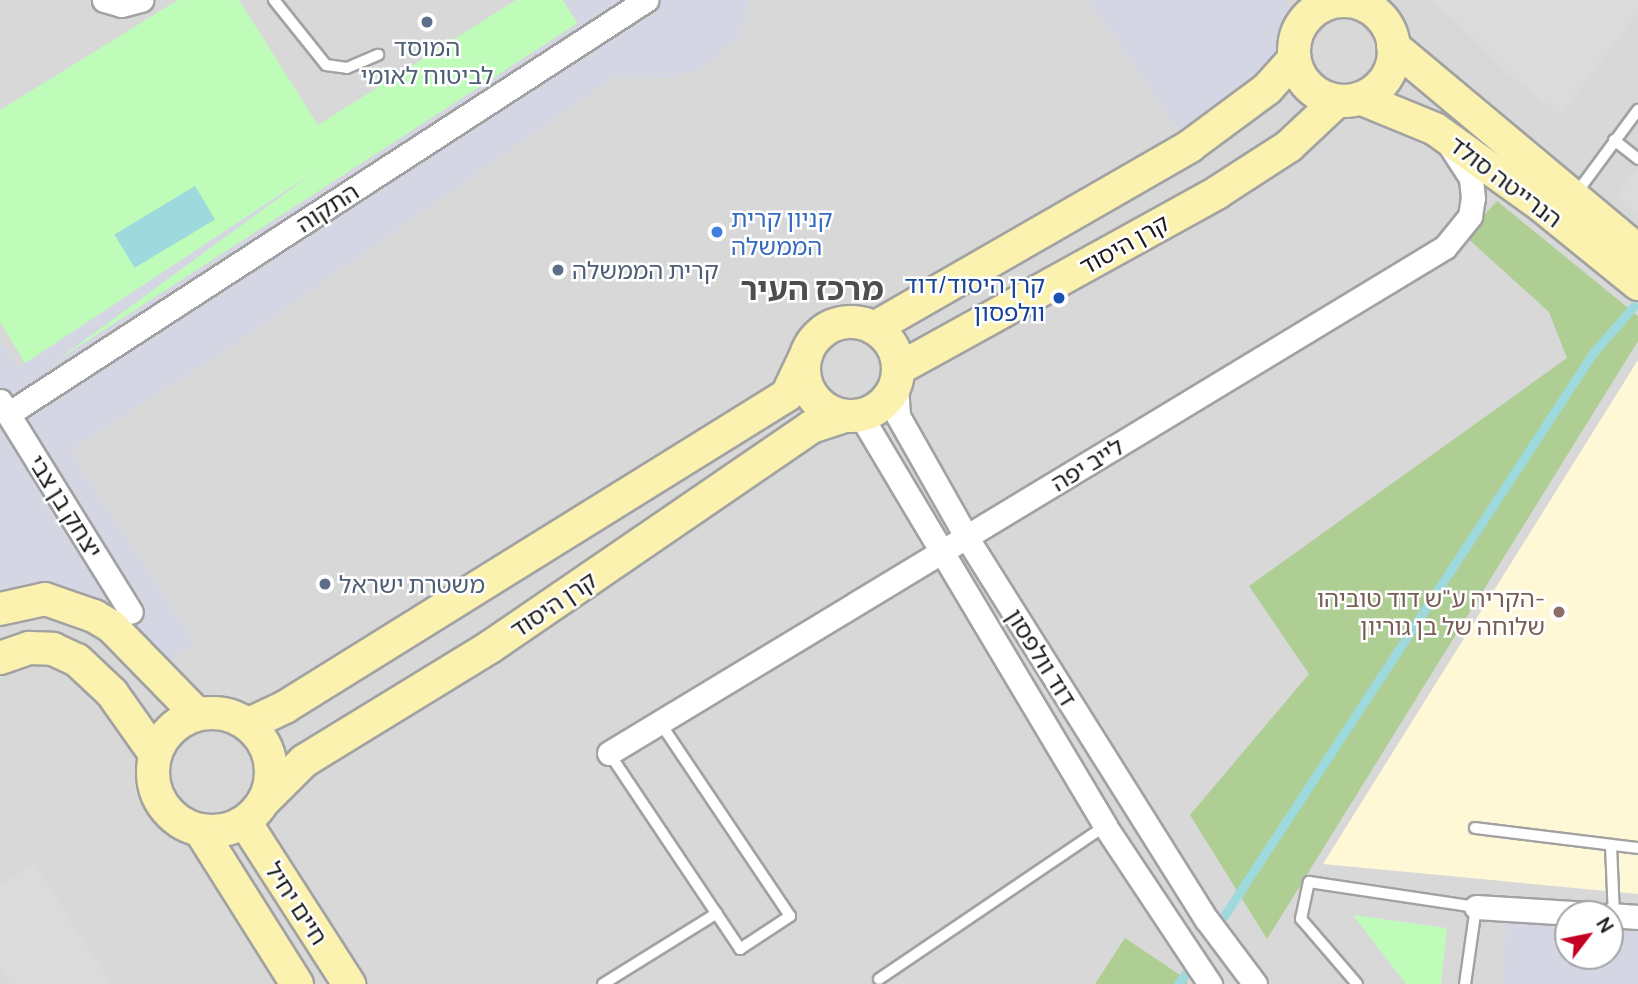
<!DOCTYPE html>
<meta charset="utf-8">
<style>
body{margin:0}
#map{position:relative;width:1638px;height:984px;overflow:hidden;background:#ede6e0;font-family:Manrope,"Noto Sans Hebrew",sans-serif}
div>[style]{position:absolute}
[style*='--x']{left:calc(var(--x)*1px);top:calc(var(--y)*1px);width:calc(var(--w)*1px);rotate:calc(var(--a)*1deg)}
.residential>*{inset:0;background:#d9d8d8}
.education>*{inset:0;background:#fff8d7}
.forest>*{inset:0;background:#aece93}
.park>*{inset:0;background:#bffbb9}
.parking>*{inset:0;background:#dbdbdb}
.plaza>*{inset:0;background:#d4d7e3}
.water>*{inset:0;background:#9edadd;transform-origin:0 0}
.stream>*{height:9px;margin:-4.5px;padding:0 4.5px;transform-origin:4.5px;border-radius:4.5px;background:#9edadd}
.roads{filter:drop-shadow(2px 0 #a2a2a2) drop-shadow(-2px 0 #a2a2a2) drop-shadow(0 2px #a2a2a2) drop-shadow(0 -2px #a2a2a2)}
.lane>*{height:10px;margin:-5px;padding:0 5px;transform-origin:5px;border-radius:5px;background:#fff}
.street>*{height:23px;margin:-11.5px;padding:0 11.5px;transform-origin:11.5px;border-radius:11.5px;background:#fff}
.secondary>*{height:32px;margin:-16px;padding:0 16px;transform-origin:16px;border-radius:16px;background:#fbf2b0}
.secondary>.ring{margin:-16px;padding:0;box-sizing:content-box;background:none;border:32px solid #fbf2b0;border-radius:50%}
.dots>*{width:19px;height:19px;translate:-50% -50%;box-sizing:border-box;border:4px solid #fff;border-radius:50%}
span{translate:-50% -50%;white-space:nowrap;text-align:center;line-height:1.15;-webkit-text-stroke:5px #fff;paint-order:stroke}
.service-label{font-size:24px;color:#4e5e75}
.left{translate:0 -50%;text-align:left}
.street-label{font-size:24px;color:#1b1b1b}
.shop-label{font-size:24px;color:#366cbe}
.transit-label{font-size:24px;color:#164399}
.right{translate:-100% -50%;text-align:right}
.education-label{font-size:24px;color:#785e54}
.district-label{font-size:32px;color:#4e4e4e;font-weight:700}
.north{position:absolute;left:1554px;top:900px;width:70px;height:70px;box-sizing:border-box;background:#fff;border:2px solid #a4a4a4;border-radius:50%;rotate:58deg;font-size:19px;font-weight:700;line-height:28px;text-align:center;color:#1b1b1b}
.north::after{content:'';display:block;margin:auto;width:24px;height:32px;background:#c60022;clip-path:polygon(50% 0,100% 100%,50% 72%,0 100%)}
</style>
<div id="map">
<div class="residential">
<div style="clip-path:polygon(evenodd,0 0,1638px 0,1638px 984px,0 984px,0 0,1568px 914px,1610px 914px,1610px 956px,1568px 956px,1568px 914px)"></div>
</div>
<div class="education">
<div style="clip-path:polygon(1638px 360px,1638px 894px,1323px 864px)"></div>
</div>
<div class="forest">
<div style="clip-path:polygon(1497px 201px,1638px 316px,1638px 341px,1267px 939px,1190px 815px,1309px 674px,1249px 586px,1567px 358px,1549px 312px,1465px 236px)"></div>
<div style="clip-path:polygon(1125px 938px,1183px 977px,1188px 984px,1095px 984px)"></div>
</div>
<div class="park">
<div style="clip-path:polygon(178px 0,239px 0,318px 125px,516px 0,563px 0,578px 23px,33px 376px,0 322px,0 110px)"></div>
<div style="clip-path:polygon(1353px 915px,1447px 928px,1441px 984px,1406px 984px)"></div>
</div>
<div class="parking">
<div style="clip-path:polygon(1433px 0,1638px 0,1638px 12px,1560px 115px,1508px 74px)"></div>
<div style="clip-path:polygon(1638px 168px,1638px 215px,1616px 197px)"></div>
<div style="clip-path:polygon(34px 864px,113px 984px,11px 984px,0 967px,0 886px)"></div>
</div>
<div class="plaza">
<div style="clip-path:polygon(563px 0,750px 0,739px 37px,702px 68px,671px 78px,615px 76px,238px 342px,70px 450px,194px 643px,157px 671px,112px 627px,0 599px,0 341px,18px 368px,314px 172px,48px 367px,578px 24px)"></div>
<div style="clip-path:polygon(1088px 0,1287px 0,1297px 32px,1294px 49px,1190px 146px)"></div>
<div style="clip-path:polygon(1507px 909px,1568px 914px,1568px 956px,1610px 956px,1610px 915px,1638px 917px,1638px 984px,1503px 984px)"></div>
</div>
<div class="water">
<div style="left:195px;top:186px;width:39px;height:94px;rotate:59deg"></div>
</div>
<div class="stream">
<div style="--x:1224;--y:916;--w:673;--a:-56.76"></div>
<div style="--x:1593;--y:353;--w:62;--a:-48.9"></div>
<div style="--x:1178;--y:984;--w:20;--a:-53"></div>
</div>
<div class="roads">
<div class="lane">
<div style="--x:274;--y:0;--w:83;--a:51.3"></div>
<div style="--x:326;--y:65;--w:21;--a:8"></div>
<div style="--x:347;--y:68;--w:34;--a:-23"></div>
<div style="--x:1614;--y:140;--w:31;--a:38"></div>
<div style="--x:1575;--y:195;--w:106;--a:-53.5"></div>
<div style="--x:609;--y:753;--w:236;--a:56.2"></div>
<div style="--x:740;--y:949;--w:60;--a:-33.4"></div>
<div style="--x:790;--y:916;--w:235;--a:-123.9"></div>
<div style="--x:1475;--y:828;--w:164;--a:7"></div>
<div style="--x:1611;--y:845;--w:71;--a:87.6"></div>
<div style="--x:879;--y:979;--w:273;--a:-34.1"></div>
<div style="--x:603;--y:984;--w:134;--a:-31.9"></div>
<div style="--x:1357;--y:984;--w:86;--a:-130.7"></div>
<div style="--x:1301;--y:919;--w:38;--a:-78"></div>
<div style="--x:1309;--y:882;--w:169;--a:8.5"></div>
<div style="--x:1476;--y:907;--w:78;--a:98.1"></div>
</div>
<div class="street">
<div style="--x:104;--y:0;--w:18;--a:16"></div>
<div style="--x:121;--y:5;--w:21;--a:-14"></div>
<div style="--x:896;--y:386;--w:30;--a:86"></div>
<div style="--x:898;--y:416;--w:140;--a:60.5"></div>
<div style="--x:967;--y:538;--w:451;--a:57.9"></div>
<div style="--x:1207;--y:920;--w:80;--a:53.1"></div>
<div style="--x:0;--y:401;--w:248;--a:58.2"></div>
<div style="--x:8;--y:414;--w:761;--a:-32.98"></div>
<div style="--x:861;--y:416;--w:477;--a:59.2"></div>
<div style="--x:1105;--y:826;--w:190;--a:56.4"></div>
<div style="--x:609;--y:753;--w:977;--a:-31.18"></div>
<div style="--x:1445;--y:247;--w:40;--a:-51"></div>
<div style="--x:1470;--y:216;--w:18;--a:-81"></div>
<div style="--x:1473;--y:198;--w:20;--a:-96"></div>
<div style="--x:1471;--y:178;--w:37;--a:-123"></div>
<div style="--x:1476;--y:907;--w:113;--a:3.5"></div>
<div style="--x:1610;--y:915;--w:28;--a:4"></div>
</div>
<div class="secondary">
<div class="ring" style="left:1294px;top:1px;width:68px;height:68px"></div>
<div style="--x:1393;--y:46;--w:319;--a:39.9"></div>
<div style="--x:1362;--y:99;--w:79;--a:22.3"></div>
<div style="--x:1435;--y:129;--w:132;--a:35.7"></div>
<div style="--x:1542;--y:206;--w:124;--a:39.1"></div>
<div class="ring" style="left:804px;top:322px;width:62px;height:62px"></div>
<div style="--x:874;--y:328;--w:365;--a:-29.9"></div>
<div style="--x:1190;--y:146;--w:96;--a:-36.5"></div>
<div style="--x:1267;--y:89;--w:40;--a:-48"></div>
<div style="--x:898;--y:369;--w:366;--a:-28.9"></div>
<div style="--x:1218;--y:192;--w:85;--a:-32.9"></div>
<div style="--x:1289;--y:146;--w:66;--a:-43.2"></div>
<div style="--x:0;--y:609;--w:46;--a:-12.5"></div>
<div style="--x:45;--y:599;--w:52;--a:19.1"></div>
<div style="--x:94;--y:616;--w:21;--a:31"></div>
<div style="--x:112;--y:627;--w:122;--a:45.7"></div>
<div style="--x:0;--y:658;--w:31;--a:-19"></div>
<div style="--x:29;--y:648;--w:24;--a:2"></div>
<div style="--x:53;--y:649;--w:26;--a:25"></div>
<div style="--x:77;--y:660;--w:48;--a:43.3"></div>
<div style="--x:112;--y:693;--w:75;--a:54.8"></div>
<div class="ring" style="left:153px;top:713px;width:86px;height:86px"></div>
<div style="--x:249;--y:724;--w:40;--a:-25"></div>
<div style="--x:285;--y:707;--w:591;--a:-31.86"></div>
<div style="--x:787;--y:395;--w:44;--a:-64.6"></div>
<div style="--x:266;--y:799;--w:54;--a:-45"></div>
<div style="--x:304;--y:761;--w:218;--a:-31.5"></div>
<div style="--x:490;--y:647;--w:389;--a:-34.4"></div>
<div style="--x:811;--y:427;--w:36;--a:-18"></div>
<div style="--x:245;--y:822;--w:193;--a:57.3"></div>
<div style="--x:200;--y:830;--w:182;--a:57.8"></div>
</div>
</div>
<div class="dots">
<div style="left:427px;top:22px;background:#5c6f8a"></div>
<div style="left:717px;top:232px;background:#3f7fe0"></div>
<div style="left:558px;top:270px;background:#5c6f8a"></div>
<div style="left:1059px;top:298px;background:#1a4fb4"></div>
<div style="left:325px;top:584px;background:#5c6f8a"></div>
<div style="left:1559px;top:612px;background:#8d6e63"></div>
</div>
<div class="service-label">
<span style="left:427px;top:61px">המוסד<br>לביטוח לאומי</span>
<span class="left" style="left:572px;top:270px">קרית הממשלה</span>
<span class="left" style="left:339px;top:584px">משטרת ישראל</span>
</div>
<div class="street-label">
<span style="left:1506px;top:181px;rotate:37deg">הנרייטה סולד</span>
<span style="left:327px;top:207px;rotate:-33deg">התקוה</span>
<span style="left:1124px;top:244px;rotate:-29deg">קרן היסוד</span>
<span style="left:1087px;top:464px;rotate:-31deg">לייב יפה</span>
<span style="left:66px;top:506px;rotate:58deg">יצחק בן צבי</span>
<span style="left:553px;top:604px;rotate:-34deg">קרן היסוד</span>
<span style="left:1042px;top:657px;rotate:58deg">דוד וולפסון</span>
<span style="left:297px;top:903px;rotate:57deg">חיים יחיל</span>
</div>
<div class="shop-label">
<span class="left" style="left:731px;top:232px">קניון קרית<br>הממשלה</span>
</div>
<div class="transit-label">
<span class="right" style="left:1045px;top:298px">קרן היסוד/דוד<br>וולפסון</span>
</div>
<div class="education-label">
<span class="right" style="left:1545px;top:612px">הקריה ע"ש דוד טוביהו-<br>שלוחה של בן גוריון</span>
</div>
<div class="district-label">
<span style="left:812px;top:288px">מרכז העיר</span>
</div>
<div class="north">N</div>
</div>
